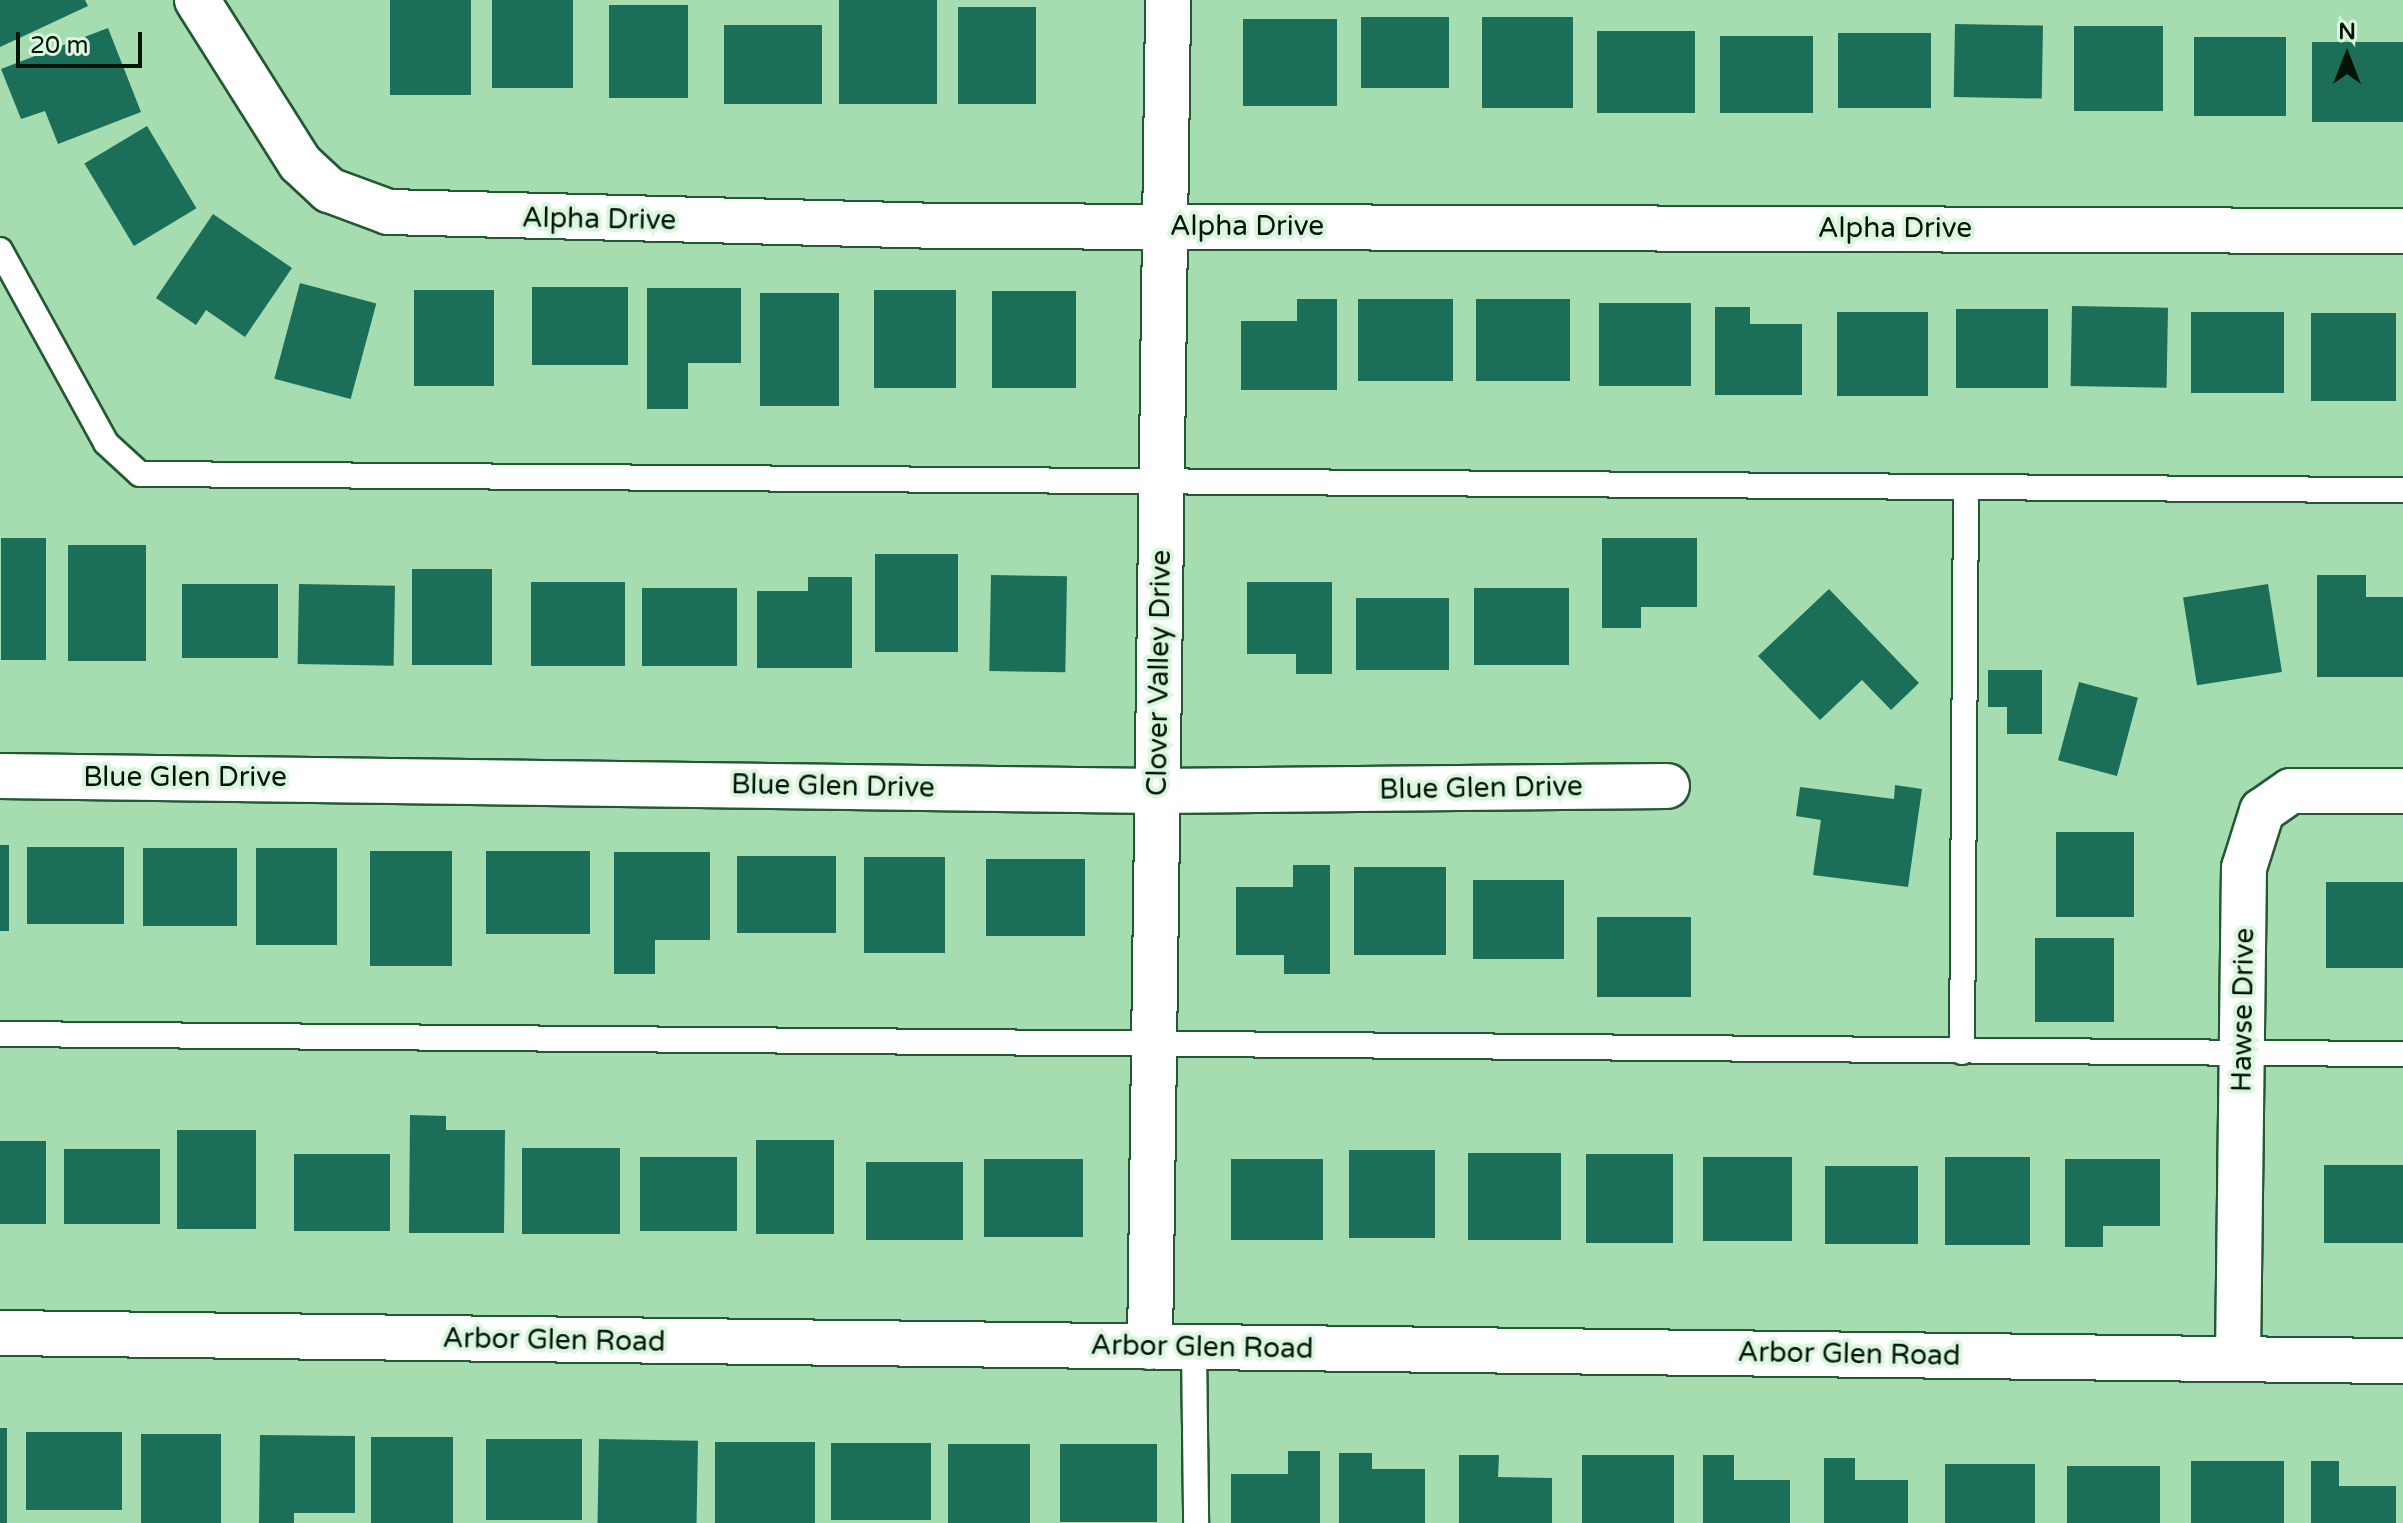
<!DOCTYPE html>
<style>
body{margin:0}
#map{position:relative;width:2403px;height:1523px;overflow:hidden;background:#a5ddb0;font-family:"Varela Round",sans-serif}
div>[style]{position:absolute}
[style*='--x']{left:calc(var(--x)*1px);top:calc(var(--y)*1px);width:calc(var(--w)*1px);rotate:calc(var(--a)*1deg)}
.building>*{inset:0;background:#1b6e57;transform-origin:0 0}
.roads{filter:drop-shadow(2px 0 #235932) drop-shadow(-2px 0 #235932) drop-shadow(0 2px #235932) drop-shadow(0 -2px #235932)}
.service>*{height:24px;margin:-12px;padding:0 12px;transform-origin:12px;border-radius:12px;background:#fff}
.minor>*{height:44px;margin:-22px;padding:0 22px;transform-origin:22px;border-radius:22px;background:#fff}
.tertiary>*{height:44px;margin:-22px;padding:0 22px;transform-origin:22px;border-radius:22px;background:#fff}
span{translate:-50% -50%;white-space:nowrap;text-align:center;line-height:1.15;-webkit-text-stroke:8px #daf6df;paint-order:stroke}
.street-label{font-size:28px;color:#011405}
.north{position:absolute;left:2307px;top:16px;width:80px;height:80px;-webkit-text-stroke:6px #daf6df;paint-order:stroke;rotate:0deg;font-size:22px;font-weight:700;line-height:32px;text-align:center;color:#011405}
.north::after{content:'';display:block;margin:auto;width:28px;height:36px;background:#011405;clip-path:polygon(50% 0,100% 100%,50% 72%,0 100%)}
.scale{position:absolute;left:16px;top:32px;width:126px;height:36px;box-sizing:border-box;border:4px solid #011405;border-top:0;padding-left:10px;font-size:24px;line-height:28px;white-space:nowrap;color:#011405;-webkit-text-stroke:6px #daf6df;paint-order:stroke}
</style>
<div id="map">
<div class="building">
<div style="clip-path:polygon(0 0,85px 0,88px 6px,0 47px)"></div>
<div style="left:390px;top:0;width:81px;height:95px"></div>
<div style="left:492px;top:0;width:81px;height:88px"></div>
<div style="left:839px;top:0;width:98px;height:104px"></div>
<div style="left:609px;top:5px;width:79px;height:93px"></div>
<div style="left:958px;top:7px;width:78px;height:97px"></div>
<div style="left:1361px;top:17px;width:88px;height:71px"></div>
<div style="left:1482px;top:17px;width:91px;height:91px"></div>
<div style="left:1243px;top:19px;width:94px;height:87px"></div>
<div style="left:1955px;top:24px;width:88px;height:73px;rotate:1deg"></div>
<div style="left:724px;top:25px;width:98px;height:79px"></div>
<div style="left:2074px;top:26px;width:89px;height:85px"></div>
<div style="clip-path:polygon(108px 28px,141px 112px,58px 144px,45px 111px,21px 119px,1px 69px)"></div>
<div style="left:1597px;top:31px;width:98px;height:82px"></div>
<div style="left:1838px;top:33px;width:93px;height:75px"></div>
<div style="left:1720px;top:36px;width:93px;height:77px"></div>
<div style="left:2194px;top:37px;width:92px;height:79px"></div>
<div style="left:2312px;top:42px;width:91px;height:80px"></div>
<div style="left:147px;top:126px;width:96px;height:73px;rotate:59deg"></div>
<div style="clip-path:polygon(213px 214px,292px 268px,245px 337px,206px 310px,196px 325px,156px 298px)"></div>
<div style="left:300px;top:283px;width:79px;height:99px;rotate:15deg"></div>
<div style="left:532px;top:287px;width:96px;height:78px"></div>
<div style="clip-path:polygon(647px 288px,741px 288px,741px 363px,688px 363px,688px 409px,647px 409px)"></div>
<div style="left:414px;top:290px;width:80px;height:96px"></div>
<div style="left:874px;top:290px;width:82px;height:98px"></div>
<div style="left:992px;top:291px;width:84px;height:97px"></div>
<div style="left:760px;top:293px;width:79px;height:113px"></div>
<div style="clip-path:polygon(1297px 299px,1337px 299px,1337px 390px,1241px 390px,1241px 321px,1297px 321px)"></div>
<div style="left:1358px;top:299px;width:95px;height:82px"></div>
<div style="left:1476px;top:299px;width:94px;height:82px"></div>
<div style="left:1599px;top:303px;width:92px;height:83px"></div>
<div style="left:2072px;top:306px;width:96px;height:80px;rotate:1deg"></div>
<div style="clip-path:polygon(1715px 307px,1750px 307px,1750px 324px,1802px 324px,1802px 395px,1715px 395px)"></div>
<div style="left:1956px;top:309px;width:92px;height:79px"></div>
<div style="left:1837px;top:312px;width:91px;height:84px"></div>
<div style="left:2191px;top:312px;width:93px;height:81px"></div>
<div style="left:2311px;top:313px;width:85px;height:88px"></div>
<div style="left:1px;top:538px;width:45px;height:122px"></div>
<div style="clip-path:polygon(1602px 538px,1697px 538px,1697px 607px,1641px 607px,1641px 628px,1602px 628px)"></div>
<div style="left:68px;top:545px;width:78px;height:116px"></div>
<div style="left:875px;top:554px;width:83px;height:98px"></div>
<div style="left:412px;top:569px;width:80px;height:96px"></div>
<div style="left:991px;top:575px;width:76px;height:96px;rotate:1deg"></div>
<div style="clip-path:polygon(2317px 575px,2366px 575px,2366px 597px,2403px 597px,2403px 677px,2317px 677px)"></div>
<div style="clip-path:polygon(808px 577px,852px 577px,852px 668px,757px 668px,757px 591px,808px 591px)"></div>
<div style="left:531px;top:582px;width:94px;height:84px"></div>
<div style="clip-path:polygon(1247px 582px,1332px 582px,1332px 674px,1296px 674px,1296px 654px,1247px 654px)"></div>
<div style="left:182px;top:584px;width:96px;height:74px"></div>
<div style="left:299px;top:584px;width:96px;height:80px;rotate:1deg"></div>
<div style="left:2268px;top:584px;width:89px;height:86px;rotate:81deg"></div>
<div style="left:642px;top:588px;width:95px;height:78px"></div>
<div style="left:1474px;top:588px;width:95px;height:77px"></div>
<div style="clip-path:polygon(1829px 589px,1919px 683px,1891px 710px,1862px 680px,1820px 720px,1758px 656px)"></div>
<div style="left:1356px;top:598px;width:93px;height:72px"></div>
<div style="clip-path:polygon(1988px 670px,2042px 670px,2042px 734px,2007px 734px,2007px 707px,1988px 707px)"></div>
<div style="left:2079px;top:682px;width:61px;height:81px;rotate:15deg"></div>
<div style="clip-path:polygon(1895px 785px,1922px 789px,1908px 887px,1813px 875px,1821px 820px,1796px 816px,1800px 787px,1894px 799px)"></div>
<div style="left:2056px;top:832px;width:78px;height:85px"></div>
<div style="left:0;top:845px;width:9px;height:86px"></div>
<div style="left:27px;top:847px;width:97px;height:77px"></div>
<div style="left:143px;top:848px;width:94px;height:78px"></div>
<div style="left:256px;top:848px;width:81px;height:97px"></div>
<div style="left:370px;top:851px;width:82px;height:115px"></div>
<div style="left:486px;top:851px;width:104px;height:83px"></div>
<div style="clip-path:polygon(614px 852px,710px 852px,710px 940px,655px 940px,655px 974px,614px 974px)"></div>
<div style="left:737px;top:856px;width:99px;height:77px"></div>
<div style="left:864px;top:857px;width:81px;height:96px"></div>
<div style="left:986px;top:859px;width:99px;height:77px"></div>
<div style="clip-path:polygon(1293px 865px,1330px 865px,1330px 974px,1284px 974px,1284px 955px,1236px 955px,1236px 887px,1293px 887px)"></div>
<div style="left:1354px;top:867px;width:92px;height:88px"></div>
<div style="left:1473px;top:880px;width:91px;height:79px"></div>
<div style="left:2326px;top:882px;width:77px;height:86px"></div>
<div style="left:1597px;top:917px;width:94px;height:80px"></div>
<div style="left:2035px;top:938px;width:79px;height:84px"></div>
<div style="clip-path:polygon(410px 1115px,446px 1116px,446px 1130px,505px 1130px,504px 1233px,409px 1233px)"></div>
<div style="left:177px;top:1130px;width:79px;height:99px"></div>
<div style="left:756px;top:1140px;width:78px;height:94px"></div>
<div style="left:0;top:1141px;width:46px;height:83px"></div>
<div style="left:522px;top:1148px;width:98px;height:86px"></div>
<div style="left:64px;top:1149px;width:96px;height:75px"></div>
<div style="left:1349px;top:1150px;width:86px;height:88px"></div>
<div style="left:1468px;top:1153px;width:93px;height:87px"></div>
<div style="left:294px;top:1154px;width:96px;height:77px"></div>
<div style="left:1586px;top:1154px;width:87px;height:89px"></div>
<div style="left:640px;top:1157px;width:97px;height:74px"></div>
<div style="left:1703px;top:1157px;width:89px;height:84px"></div>
<div style="left:1945px;top:1157px;width:85px;height:88px"></div>
<div style="left:984px;top:1159px;width:99px;height:78px"></div>
<div style="left:1231px;top:1159px;width:92px;height:81px"></div>
<div style="clip-path:polygon(2065px 1159px,2160px 1159px,2160px 1226px,2103px 1226px,2103px 1247px,2065px 1247px)"></div>
<div style="left:866px;top:1162px;width:97px;height:78px"></div>
<div style="left:2324px;top:1165px;width:79px;height:78px"></div>
<div style="left:1825px;top:1166px;width:93px;height:78px"></div>
<div style="left:0;top:1428px;width:7px;height:95px"></div>
<div style="left:26px;top:1432px;width:96px;height:78px"></div>
<div style="left:141px;top:1434px;width:80px;height:89px"></div>
<div style="clip-path:polygon(260px 1435px,355px 1436px,355px 1513px,294px 1513px,294px 1523px,259px 1523px)"></div>
<div style="left:371px;top:1437px;width:82px;height:86px"></div>
<div style="left:486px;top:1439px;width:96px;height:81px"></div>
<div style="left:599px;top:1439px;width:99px;height:84px;rotate:1deg"></div>
<div style="left:715px;top:1442px;width:100px;height:81px"></div>
<div style="left:831px;top:1443px;width:100px;height:77px"></div>
<div style="left:948px;top:1444px;width:82px;height:79px"></div>
<div style="left:1060px;top:1444px;width:97px;height:78px"></div>
<div style="clip-path:polygon(1288px 1451px,1320px 1451px,1320px 1523px,1231px 1523px,1231px 1474px,1288px 1474px)"></div>
<div style="clip-path:polygon(1339px 1453px,1372px 1453px,1372px 1469px,1425px 1469px,1425px 1523px,1339px 1523px)"></div>
<div style="clip-path:polygon(1459px 1455px,1499px 1455px,1498px 1477px,1552px 1478px,1552px 1523px,1459px 1523px)"></div>
<div style="left:1582px;top:1455px;width:92px;height:68px"></div>
<div style="clip-path:polygon(1703px 1455px,1734px 1455px,1734px 1480px,1790px 1480px,1790px 1523px,1703px 1523px)"></div>
<div style="clip-path:polygon(1824px 1458px,1855px 1458px,1855px 1480px,1908px 1480px,1908px 1523px,1824px 1523px)"></div>
<div style="left:2191px;top:1461px;width:93px;height:62px"></div>
<div style="clip-path:polygon(2311px 1461px,2339px 1461px,2339px 1486px,2396px 1486px,2396px 1523px,2311px 1523px)"></div>
<div style="left:1945px;top:1464px;width:90px;height:59px"></div>
<div style="left:2067px;top:1466px;width:93px;height:57px"></div>
</div>
<div class="roads">
<div class="service">
<div style="--x:0;--y:250;--w:220;--a:61.2"></div>
<div style="--x:106;--y:443;--w:46;--a:42.4"></div>
<div style="--x:140;--y:474;--w:2263;--a:0.41"></div>
<div style="--x:0;--y:1034;--w:2403;--a:0.48"></div>
<div style="--x:1962;--y:1052;--w:565;--a:-89.59"></div>
<div style="--x:1194;--y:1347;--w:176;--a:89.3"></div>
</div>
<div class="minor">
<div style="--x:197;--y:0;--w:193;--a:57.7"></div>
<div style="--x:300;--y:163;--w:40;--a:43"></div>
<div style="--x:329;--y:190;--w:63;--a:20.4"></div>
<div style="--x:388;--y:212;--w:552;--a:1.45"></div>
<div style="--x:940;--y:226;--w:1463;--a:0.2"></div>
<div style="--x:0;--y:776;--w:1157;--a:0.74"></div>
<div style="--x:1157;--y:791;--w:510;--a:-0.56"></div>
<div style="--x:2238;--y:1358;--w:490;--a:-89.3"></div>
<div style="--x:2244;--y:868;--w:60;--a:-72.5"></div>
<div style="--x:2262;--y:811;--w:35;--a:-35"></div>
<div style="--x:2291;--y:791;--w:112;--a:0"></div>
</div>
<div class="tertiary">
<div style="--x:0;--y:1333;--w:2403;--a:0.67"></div>
<div style="--x:1150;--y:1347;--w:1347;--a:-89.23"></div>
</div>
</div>
<div class="street-label">
<span style="left:599px;top:219px;rotate:1deg">Alpha Drive</span>
<span style="left:1247px;top:226px">Alpha Drive</span>
<span style="left:1895px;top:228px">Alpha Drive</span>
<span style="left:1159px;top:673px;rotate:-89deg">Clover Valley Drive</span>
<span style="left:185px;top:777px">Blue Glen Drive</span>
<span style="left:833px;top:786px;rotate:1deg">Blue Glen Drive</span>
<span style="left:1481px;top:788px;rotate:-1deg">Blue Glen Drive</span>
<span style="left:2243px;top:1010px;rotate:-89deg">Hawse Drive</span>
<span style="left:554px;top:1340px;rotate:1deg">Arbor Glen Road</span>
<span style="left:1202px;top:1347px;rotate:1deg">Arbor Glen Road</span>
<span style="left:1849px;top:1354px;rotate:1deg">Arbor Glen Road</span>
</div>
<div class="north">N</div>
<div class="scale">20 m</div>
</div>
